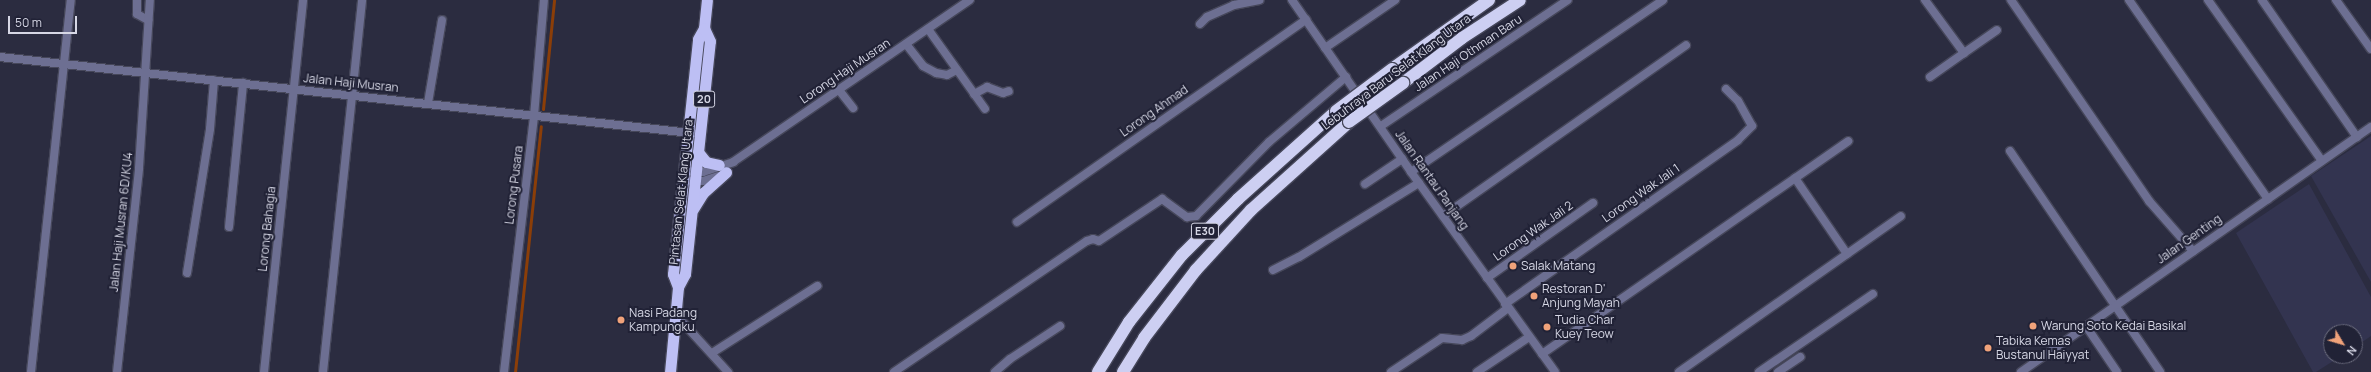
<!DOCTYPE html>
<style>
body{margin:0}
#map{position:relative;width:2371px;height:372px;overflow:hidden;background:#2b2c40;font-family:Manrope,sans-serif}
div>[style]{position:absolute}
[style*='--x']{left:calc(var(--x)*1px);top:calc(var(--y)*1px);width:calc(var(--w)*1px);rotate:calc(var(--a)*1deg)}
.built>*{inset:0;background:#333450}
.stream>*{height:3px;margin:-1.5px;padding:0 1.5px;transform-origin:1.5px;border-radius:1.5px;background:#8b3e08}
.roads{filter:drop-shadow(1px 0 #46475a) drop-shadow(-1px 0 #46475a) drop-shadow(0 1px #46475a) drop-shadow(0 -1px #46475a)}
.minor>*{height:8px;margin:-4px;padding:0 4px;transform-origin:4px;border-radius:4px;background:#6d6f92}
.tertiary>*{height:8px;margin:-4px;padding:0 4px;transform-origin:4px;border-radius:4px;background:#6d6f92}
.trunk>*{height:11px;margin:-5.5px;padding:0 5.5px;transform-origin:5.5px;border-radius:5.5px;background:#bdbff4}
.motorway>*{height:12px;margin:-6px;padding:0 6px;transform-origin:6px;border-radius:6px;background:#cdcff2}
.bridges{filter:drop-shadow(1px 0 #46475a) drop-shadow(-1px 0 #46475a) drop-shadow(0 1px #46475a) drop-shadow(0 -1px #46475a)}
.motorway-bridge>*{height:12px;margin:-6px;padding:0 6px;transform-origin:6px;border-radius:6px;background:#cdcff2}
.dots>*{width:11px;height:11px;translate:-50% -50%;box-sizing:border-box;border:2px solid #212236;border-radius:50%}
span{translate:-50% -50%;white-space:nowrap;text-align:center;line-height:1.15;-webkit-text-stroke:4px #212236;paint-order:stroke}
.shield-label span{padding:1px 3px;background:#212236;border:1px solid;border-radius:3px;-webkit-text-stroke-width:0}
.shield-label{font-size:11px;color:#d6d7e5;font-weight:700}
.street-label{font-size:12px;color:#d6d7e5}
.poi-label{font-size:12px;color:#d6d7e5}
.left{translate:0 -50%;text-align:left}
.north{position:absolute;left:2323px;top:324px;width:40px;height:40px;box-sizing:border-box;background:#212236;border:1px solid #696a7c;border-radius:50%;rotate:128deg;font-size:11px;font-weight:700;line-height:16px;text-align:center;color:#d6d7e5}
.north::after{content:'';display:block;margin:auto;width:14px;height:18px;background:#f0a27a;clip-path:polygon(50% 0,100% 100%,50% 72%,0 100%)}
.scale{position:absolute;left:8px;top:16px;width:69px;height:18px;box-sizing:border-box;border:2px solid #d6d7e5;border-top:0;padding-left:5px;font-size:12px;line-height:14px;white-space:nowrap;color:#d6d7e5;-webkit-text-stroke:3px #212236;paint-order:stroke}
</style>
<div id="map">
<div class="built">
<div style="clip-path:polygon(2371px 136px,2371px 282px,2311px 176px)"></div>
<div style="clip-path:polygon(2309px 184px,2371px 297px,2371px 336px,2355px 347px,2355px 332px,2331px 332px,2331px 356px,2341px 356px,2316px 372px,2313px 372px,2236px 233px)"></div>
</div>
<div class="stream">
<div style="--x:543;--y:109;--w:110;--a:-84.2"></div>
<div style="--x:515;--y:372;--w:247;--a:-84"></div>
</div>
<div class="roads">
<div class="minor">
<div style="--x:137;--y:0;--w:14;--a:90"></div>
<div style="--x:137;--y:14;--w:13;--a:29"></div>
<div style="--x:1925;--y:0;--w:66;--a:53.7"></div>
<div style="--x:1964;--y:53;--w:40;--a:-34.9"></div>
<div style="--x:2011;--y:0;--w:244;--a:55.5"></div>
<div style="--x:2149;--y:201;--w:67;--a:48.7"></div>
<div style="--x:2129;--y:0;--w:243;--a:55.1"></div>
<div style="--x:2208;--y:0;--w:197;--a:54.7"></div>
<div style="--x:2262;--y:0;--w:167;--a:55.3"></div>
<div style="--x:2336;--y:0;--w:60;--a:54.5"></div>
<div style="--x:1200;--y:24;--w:10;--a:-45"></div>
<div style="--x:1207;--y:17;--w:30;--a:-24"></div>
<div style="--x:1234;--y:5;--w:26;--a:-11"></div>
<div style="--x:928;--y:29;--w:98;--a:54.5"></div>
<div style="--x:906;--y:44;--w:28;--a:52"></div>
<div style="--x:923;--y:66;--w:15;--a:28"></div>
<div style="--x:936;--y:73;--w:11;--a:10"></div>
<div style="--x:947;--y:75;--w:11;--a:-27"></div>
<div style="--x:1325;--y:48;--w:85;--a:-34.4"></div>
<div style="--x:1930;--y:77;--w:42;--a:-35.2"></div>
<div style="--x:839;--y:90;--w:23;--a:52"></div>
<div style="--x:974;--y:94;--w:15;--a:-28"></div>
<div style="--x:987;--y:87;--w:17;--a:21"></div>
<div style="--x:1003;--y:93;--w:6;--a:-18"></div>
<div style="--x:428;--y:103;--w:84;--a:-80.4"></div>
<div style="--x:2010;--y:151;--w:267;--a:55.8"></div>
<div style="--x:1411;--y:172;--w:305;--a:-34.3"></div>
<div style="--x:1795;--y:178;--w:92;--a:55.6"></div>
<div style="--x:1365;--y:184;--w:45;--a:-34"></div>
<div style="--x:1443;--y:216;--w:297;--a:-35.1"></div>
<div style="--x:1017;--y:222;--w:353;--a:-35"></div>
<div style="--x:229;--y:227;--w:145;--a:-84.4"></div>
<div style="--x:1273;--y:270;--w:29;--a:-27"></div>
<div style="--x:1299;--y:257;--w:141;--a:-31.7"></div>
<div style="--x:187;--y:273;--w:146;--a:-80.9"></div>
<div style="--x:210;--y:129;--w:49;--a:-85.3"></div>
<div style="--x:1487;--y:278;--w:130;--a:-35.3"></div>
<div style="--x:1505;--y:304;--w:285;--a:-35.1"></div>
<div style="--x:1738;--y:140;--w:20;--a:-45"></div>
<div style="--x:1752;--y:126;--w:29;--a:-119"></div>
<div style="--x:1738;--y:101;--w:17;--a:-135"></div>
<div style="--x:675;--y:314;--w:79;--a:47.6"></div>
<div style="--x:2086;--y:326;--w:55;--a:56"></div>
<div style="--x:712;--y:353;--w:125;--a:-32.5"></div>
<div style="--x:1542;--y:354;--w:373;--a:-34.8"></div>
<div style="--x:31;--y:372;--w:374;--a:-83.9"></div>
<div style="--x:117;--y:372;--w:205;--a:-83.8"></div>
<div style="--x:139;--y:168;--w:168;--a:-86.3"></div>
<div style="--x:264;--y:372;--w:374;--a:-84"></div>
<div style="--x:323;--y:372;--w:374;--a:-84"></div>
<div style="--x:504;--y:372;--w:258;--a:-83.3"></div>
<div style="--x:534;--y:116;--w:116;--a:-85.1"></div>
<div style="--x:894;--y:372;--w:233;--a:-34.2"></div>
<div style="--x:1087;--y:241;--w:6;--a:-18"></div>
<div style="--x:1093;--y:239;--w:6;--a:18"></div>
<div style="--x:1099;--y:241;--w:76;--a:-33.7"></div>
<div style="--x:1162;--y:199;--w:31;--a:36"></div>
<div style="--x:1187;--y:217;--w:9;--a:-6"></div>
<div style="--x:1196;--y:216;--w:104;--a:-45.4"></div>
<div style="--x:1269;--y:142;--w:101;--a:-40.2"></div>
<div style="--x:995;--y:372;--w:20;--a:-41"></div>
<div style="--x:1010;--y:359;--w:60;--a:-33.4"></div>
<div style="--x:1391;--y:372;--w:61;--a:-33.7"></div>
<div style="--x:1442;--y:338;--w:20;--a:6"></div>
<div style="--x:1462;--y:340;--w:10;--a:-24"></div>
<div style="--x:1471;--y:336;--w:46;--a:-37.1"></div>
<div style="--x:1477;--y:372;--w:63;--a:-33.9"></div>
<div style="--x:1679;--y:372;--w:271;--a:-35.1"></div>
<div style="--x:1759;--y:372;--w:138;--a:-34.4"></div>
<div style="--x:1778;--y:372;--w:27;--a:-34"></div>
</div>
<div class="tertiary">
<div style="--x:1292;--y:0;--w:209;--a:55.3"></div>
<div style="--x:1411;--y:172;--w:246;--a:54.2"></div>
<div style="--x:0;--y:57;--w:704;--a:6.28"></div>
<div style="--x:1381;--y:126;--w:225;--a:-34"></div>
<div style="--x:685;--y:171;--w:18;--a:3"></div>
<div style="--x:703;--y:172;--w:32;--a:-18"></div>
<div style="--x:733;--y:162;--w:287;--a:-34.4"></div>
<div style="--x:691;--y:181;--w:12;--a:0"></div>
<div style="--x:703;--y:181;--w:16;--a:-18"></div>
<div style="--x:2021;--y:372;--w:427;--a:-35"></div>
</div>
<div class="trunk">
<div style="--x:698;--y:152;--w:13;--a:51"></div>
<div style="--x:706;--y:162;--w:13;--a:13"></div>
<div style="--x:693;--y:209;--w:19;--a:-58"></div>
<div style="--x:703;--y:193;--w:31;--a:-42"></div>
<div style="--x:678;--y:287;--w:14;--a:-111"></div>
<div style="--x:673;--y:274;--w:236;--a:-83.9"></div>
<div style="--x:698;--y:39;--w:13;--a:-61"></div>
<div style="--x:704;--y:28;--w:28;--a:-84"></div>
<div style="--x:670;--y:372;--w:85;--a:-84.6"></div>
<div style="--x:678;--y:287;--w:15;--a:-62"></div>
<div style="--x:685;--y:274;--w:234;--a:-83.9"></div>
<div style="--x:710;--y:41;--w:14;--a:-115"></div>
</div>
<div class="motorway">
<div style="--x:1392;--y:69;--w:119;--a:-35.4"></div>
<div style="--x:1403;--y:83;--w:74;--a:-37.3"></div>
<div style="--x:1462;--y:38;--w:69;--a:-33.2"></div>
<div style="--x:1098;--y:372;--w:59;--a:-58.2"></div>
<div style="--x:1129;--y:322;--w:85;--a:-51.7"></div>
<div style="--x:1182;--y:255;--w:79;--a:-45"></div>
<div style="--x:1238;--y:199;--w:132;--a:-41.9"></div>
<div style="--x:1123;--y:372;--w:40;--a:-58"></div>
<div style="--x:1144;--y:338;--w:86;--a:-52.6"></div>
<div style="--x:1196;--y:270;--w:81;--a:-47.5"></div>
<div style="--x:1251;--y:210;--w:132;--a:-41.9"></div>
</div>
</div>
<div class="bridges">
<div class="motorway-bridge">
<div style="--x:1336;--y:111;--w:70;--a:-36.9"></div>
<div style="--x:1349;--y:122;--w:67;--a:-35.8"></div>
</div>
</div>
<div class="dots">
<div style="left:1513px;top:266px;background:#f0a27a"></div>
<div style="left:1534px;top:296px;background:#f0a27a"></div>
<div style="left:621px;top:320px;background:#f0a27a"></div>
<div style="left:2033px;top:326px;background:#f0a27a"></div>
<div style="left:1547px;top:327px;background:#f0a27a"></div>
<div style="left:1988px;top:348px;background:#f0a27a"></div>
</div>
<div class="shield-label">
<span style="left:704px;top:99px">20</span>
<span style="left:1205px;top:231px">E30</span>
</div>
<div class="street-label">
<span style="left:1468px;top:53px;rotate:-34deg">Jalan Haji Othman Baru</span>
<span style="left:845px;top:71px;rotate:-34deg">Lorong Haji Musran</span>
<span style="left:1396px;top:72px;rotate:-37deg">Lebuhraya Baru Selat Klang Utara</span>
<span style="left:351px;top:83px;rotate:6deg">Jalan Haji Musran</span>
<span style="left:1154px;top:111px;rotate:-35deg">Lorong Ahmad</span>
<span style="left:1432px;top:180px;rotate:55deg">Jalan Rantau Panjang</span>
<span style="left:514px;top:185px;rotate:-83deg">Lorong Pusara</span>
<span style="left:681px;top:192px;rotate:-84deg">Pintasan Selat Klang Utara</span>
<span style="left:1641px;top:193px;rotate:-35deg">Lorong Wak Jali 1</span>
<span style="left:121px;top:222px;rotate:-84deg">Jalan Haji Musran 6D/KU4</span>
<span style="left:267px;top:229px;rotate:-84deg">Lorong Bahagia</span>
<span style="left:1533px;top:231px;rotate:-35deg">Lorong Wak Jali 2</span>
<span style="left:2189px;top:239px;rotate:-35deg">Jalan Genting</span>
</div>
<div class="poi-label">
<span class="left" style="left:1521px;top:266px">Salak Matang</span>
<span class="left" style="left:1542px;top:296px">Restoran D'<br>Anjung Mayah</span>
<span class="left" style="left:629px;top:320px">Nasi Padang<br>Kampungku</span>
<span class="left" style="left:1555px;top:327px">Tudia Char<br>Kuey Teow</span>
<span class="left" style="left:2041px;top:326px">Warung Soto Kedai Basikal</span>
<span class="left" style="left:1996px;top:348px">Tabika Kemas<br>Bustanul Haiyyat</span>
</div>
<div class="north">N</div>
<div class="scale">50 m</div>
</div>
